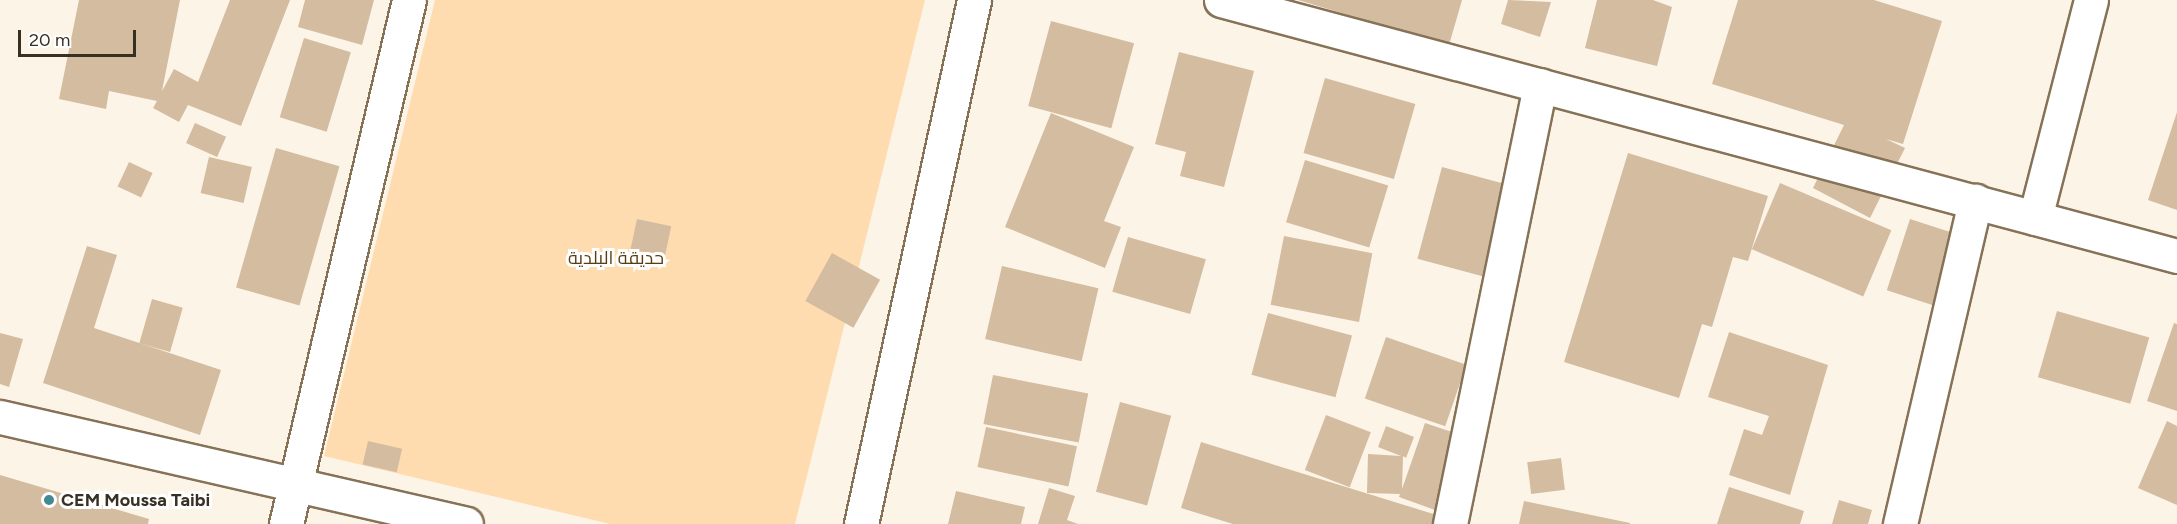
<!DOCTYPE html>
<meta charset="utf-8">
<style>
body{margin:0}
#map{position:relative;width:2177px;height:524px;overflow:hidden;background:#fdf4e8;font-family:Figtree,Cairo,sans-serif}
div>[style]{position:absolute}
[style*='--x']{left:calc(var(--x)*1px);top:calc(var(--y)*1px);width:calc(var(--w)*1px);rotate:calc(var(--a)*1deg)}
.green>*{inset:0;background:#fedcb0}
.building>*{inset:0;background:#d3bc9f;transform-origin:0 0}
.roads{filter:drop-shadow(2px 0 #867257) drop-shadow(-2px 0 #867257) drop-shadow(0 2px #867257) drop-shadow(0 -2px #867257)}
.minor>*{height:33px;margin:-16.5px;padding:0 16.5px;transform-origin:16.5px;border-radius:16.5px;background:#fff}
.major>*{height:33px;margin:-16.5px;padding:0 16.5px;transform-origin:16.5px;border-radius:16.5px;background:#fff}
.dots>*{width:16px;height:16px;translate:-50% -50%;box-sizing:border-box;border:3px solid #fff;border-radius:50%}
span{translate:-50% -50%;white-space:nowrap;text-align:center;line-height:1.15;-webkit-text-stroke:6px #fff;paint-order:stroke}
.park-label{font-size:18px;color:#593c10}
.poi-label{font-size:18px;color:#393024;font-weight:700}
.left{translate:0 -50%;text-align:left}
.scale{position:absolute;left:18px;top:30px;width:118px;height:27px;box-sizing:border-box;border:3px solid #393024;border-top:0;padding-left:8px;font-size:18px;line-height:21px;white-space:nowrap;color:#393024;-webkit-text-stroke:4px #fff;paint-order:stroke}
</style>
<div id="map">
<div class="green">
<div style="clip-path:polygon(435px 0,925px 0,795px 524px,610px 524px,324px 456px)"></div>
</div>
<div class="building">
<div style="clip-path:polygon(79px 0,180px 0,162px 91px,174px 69px,198px 82px,230px 0,290px 0,241px 126px,188px 105px,179px 122px,153px 108px,157px 101px,109px 91px,106px 109px,59px 99px)"></div>
<div style="clip-path:polygon(305px 0,374px 0,362px 45px,298px 27px)"></div>
<div style="clip-path:polygon(1298px 0,1462px 0,1449px 45px)"></div>
<div style="clip-path:polygon(1508px 0,1551px 2px,1540px 37px,1501px 24px)"></div>
<div style="clip-path:polygon(1597px 0,1653px 0,1672px 7px,1657px 66px,1585px 48px)"></div>
<div style="clip-path:polygon(1738px 0,1874px 0,1942px 21px,1903px 144px,1886px 139px,1905px 148px,1870px 218px,1813px 188px,1844px 125px,1712px 84px)"></div>
<div style="left:1051px;top:21px;width:86px;height:88px;rotate:15deg"></div>
<div style="left:304px;top:38px;width:49px;height:83px;rotate:17deg"></div>
<div style="clip-path:polygon(1179px 52px,1254px 71px,1224px 187px,1180px 176px,1186px 152px,1155px 144px)"></div>
<div style="left:1325px;top:78px;width:94px;height:78px;rotate:16deg"></div>
<div style="clip-path:polygon(2177px 112px,2177px 210px,2148px 200px)"></div>
<div style="clip-path:polygon(1051px 113px,1134px 147px,1104px 221px,1121px 227px,1105px 268px,1005px 227px)"></div>
<div style="left:195px;top:123px;width:34px;height:22px;rotate:24deg"></div>
<div style="left:276px;top:148px;width:66px;height:145px;rotate:16deg"></div>
<div style="clip-path:polygon(1628px 153px,1768px 196px,1748px 261px,1733px 257px,1712px 327px,1702px 324px,1679px 398px,1564px 362px)"></div>
<div style="left:209px;top:157px;width:44px;height:37px;rotate:13deg"></div>
<div style="left:1305px;top:160px;width:87px;height:65px;rotate:17deg"></div>
<div style="left:129px;top:162px;width:26px;height:27px;rotate:25deg"></div>
<div style="left:1442px;top:167px;width:76px;height:95px;rotate:15deg"></div>
<div style="left:1780px;top:183px;width:121px;height:72px;rotate:23deg"></div>
<div style="left:637px;top:219px;width:35px;height:31px;rotate:12deg"></div>
<div style="left:1910px;top:219px;width:77px;height:75px;rotate:18deg"></div>
<div style="left:1284px;top:236px;width:90px;height:70px;rotate:11deg"></div>
<div style="left:1128px;top:237px;width:81px;height:57px;rotate:16deg"></div>
<div style="clip-path:polygon(87px 246px,117px 255px,94px 328px,221px 370px,200px 435px,43px 383px)"></div>
<div style="left:832px;top:253px;width:55px;height:55px;rotate:29deg"></div>
<div style="left:1002px;top:266px;width:99px;height:75px;rotate:13deg"></div>
<div style="left:152px;top:299px;width:32px;height:46px;rotate:16deg"></div>
<div style="left:2057px;top:311px;width:96px;height:69px;rotate:16deg"></div>
<div style="left:1268px;top:313px;width:87px;height:64px;rotate:15deg"></div>
<div style="clip-path:polygon(2174px 323px,2177px 324px,2177px 411px,2147px 401px)"></div>
<div style="clip-path:polygon(1729px 332px,1828px 365px,1790px 495px,1729px 475px,1744px 429px,1762px 435px,1769px 416px,1708px 397px)"></div>
<div style="clip-path:polygon(0 333px,23px 339px,9px 387px,0 384px)"></div>
<div style="left:1386px;top:337px;width:85px;height:65px;rotate:19deg"></div>
<div style="left:993px;top:375px;width:97px;height:50px;rotate:11deg"></div>
<div style="left:1120px;top:402px;width:53px;height:93px;rotate:15deg"></div>
<div style="left:1326px;top:415px;width:48px;height:59px;rotate:21deg"></div>
<div style="clip-path:polygon(2167px 421px,2177px 426px,2177px 505px,2138px 488px)"></div>
<div style="clip-path:polygon(1425px 423px,1461px 435px,1435px 510px,1399px 497px,1400px 494px,1367px 493px,1368px 454px,1401px 456px,1378px 447px,1386px 426px,1414px 437px,1406px 458px,1403px 456px,1402px 489px)"></div>
<div style="left:986px;top:427px;width:93px;height:41px;rotate:12deg"></div>
<div style="left:368px;top:441px;width:35px;height:24px;rotate:13deg"></div>
<div style="clip-path:polygon(1201px 442px,1456px 521px,1455px 524px,1233px 524px,1181px 508px)"></div>
<div style="left:1561px;top:458px;width:32px;height:34px;rotate:83deg"></div>
<div style="clip-path:polygon(0 475px,149px 519px,148px 524px,0 524px)"></div>
<div style="clip-path:polygon(1729px 487px,1804px 511px,1800px 524px,1717px 524px)"></div>
<div style="clip-path:polygon(1049px 488px,1075px 496px,1067px 520px,1078px 524px,1038px 524px)"></div>
<div style="clip-path:polygon(956px 491px,1025px 507px,1021px 524px,948px 524px)"></div>
<div style="clip-path:polygon(1839px 500px,1872px 510px,1868px 524px,1832px 524px)"></div>
<div style="clip-path:polygon(1524px 501px,1630px 523px,1630px 524px,1519px 524px)"></div>
</div>
<div class="roads">
<div class="minor">
<div style="--x:1221;--y:0;--w:990;--a:14.99"></div>
<div style="--x:2035;--y:218;--w:225;--a:-75.6"></div>
<div style="--x:0;--y:417;--w:478;--a:12.9"></div>
<div style="--x:286;--y:524;--w:538;--a:-76.79"></div>
<div style="--x:1450;--y:524;--w:448;--a:-78.4"></div>
<div style="--x:1900;--y:524;--w:332;--a:-76.9"></div>
</div>
<div class="major">
<div style="--x:861;--y:524;--w:536;--a:-77.83"></div>
</div>
</div>
<div class="dots">
<div style="left:49px;top:500px;background:#428991"></div>
</div>
<div class="park-label">
<span style="left:616px;top:258px">حديقة البلدية</span>
</div>
<div class="poi-label">
<span class="left" style="left:61px;top:500px">CEM Moussa Taibi</span>
</div>
<div class="scale">20 m</div>
</div>
